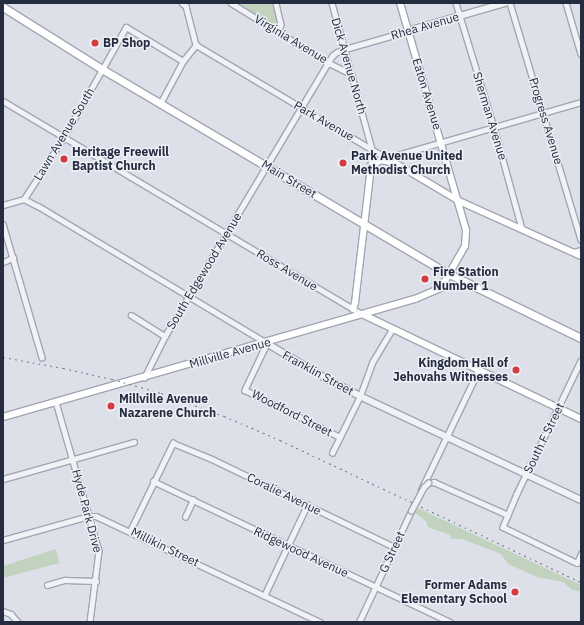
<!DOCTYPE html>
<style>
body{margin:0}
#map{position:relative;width:584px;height:625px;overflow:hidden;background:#dde0e8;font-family:"IBM Plex Sans",sans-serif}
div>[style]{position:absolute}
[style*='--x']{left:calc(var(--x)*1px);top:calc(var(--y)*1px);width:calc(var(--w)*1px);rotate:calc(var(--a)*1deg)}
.green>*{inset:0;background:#c1d2be}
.roads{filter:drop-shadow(1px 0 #a2a6b2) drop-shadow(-1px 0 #a2a6b2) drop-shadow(0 1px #a2a6b2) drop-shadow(0 -1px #a2a6b2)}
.minor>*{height:4.5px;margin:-2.25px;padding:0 2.25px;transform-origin:2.25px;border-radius:2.25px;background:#f0f2f6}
.tertiary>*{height:5.5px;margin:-2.75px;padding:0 2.75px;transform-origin:2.75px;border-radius:2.75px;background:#f0f2f6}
.secondary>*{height:6px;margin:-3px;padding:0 3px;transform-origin:3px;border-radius:3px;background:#fff}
.primary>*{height:7px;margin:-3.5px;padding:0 3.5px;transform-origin:3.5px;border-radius:3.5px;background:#fff}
.rail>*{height:1px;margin-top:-0.5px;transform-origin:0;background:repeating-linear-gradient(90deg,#767d92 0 2px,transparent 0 6px)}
.bridges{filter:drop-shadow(1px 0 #a2a6b2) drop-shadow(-1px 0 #a2a6b2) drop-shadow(0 1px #a2a6b2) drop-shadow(0 -1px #a2a6b2)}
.minor-bridge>*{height:4.5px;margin:-2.25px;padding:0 2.25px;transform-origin:2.25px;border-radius:2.25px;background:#f0f2f6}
.dots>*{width:11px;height:11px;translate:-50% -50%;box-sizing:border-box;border:2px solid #edeff6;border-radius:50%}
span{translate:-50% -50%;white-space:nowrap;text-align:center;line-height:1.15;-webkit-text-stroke:3px #edeff6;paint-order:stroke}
.street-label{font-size:12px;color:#262c3f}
.poi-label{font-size:12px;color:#262c3f;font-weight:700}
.left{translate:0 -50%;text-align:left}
.right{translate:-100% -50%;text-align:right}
.frame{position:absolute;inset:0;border:4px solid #262c3f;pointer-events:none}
</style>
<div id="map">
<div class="green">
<div style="clip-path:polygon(234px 3px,274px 3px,278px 18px,277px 22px,270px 25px)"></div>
<div style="clip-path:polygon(418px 508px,581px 585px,581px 592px,571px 589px,563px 582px,537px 577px,508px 564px,501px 554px,462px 539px,452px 539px,450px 535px,428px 527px,426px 521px,415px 513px)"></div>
<div style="clip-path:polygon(56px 549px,59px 563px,3px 578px,3px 566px)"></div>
</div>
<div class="roads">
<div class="minor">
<div style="--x:182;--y:3;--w:5;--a:37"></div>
<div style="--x:186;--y:6;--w:40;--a:75.6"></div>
<div style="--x:196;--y:45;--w:229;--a:30.7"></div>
<div style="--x:231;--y:3;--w:115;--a:31.5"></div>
<div style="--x:329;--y:63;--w:25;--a:26"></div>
<div style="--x:276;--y:3;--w:22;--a:77"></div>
<div style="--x:281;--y:24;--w:8;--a:104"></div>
<div style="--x:332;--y:3;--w:151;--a:74.7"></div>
<div style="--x:372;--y:149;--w:17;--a:93"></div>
<div style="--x:456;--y:3;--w:130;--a:73"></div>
<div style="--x:494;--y:127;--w:106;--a:74.6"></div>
<div style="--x:510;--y:3;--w:247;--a:73.3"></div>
<div style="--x:566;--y:3;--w:53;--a:73.6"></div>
<div style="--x:3;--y:101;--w:417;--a:30.7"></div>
<div style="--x:161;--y:102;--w:47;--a:-61.8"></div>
<div style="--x:183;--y:61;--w:21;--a:-51"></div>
<div style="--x:387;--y:158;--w:202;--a:-16.1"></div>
<div style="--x:24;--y:199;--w:74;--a:-57.2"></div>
<div style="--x:64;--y:137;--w:126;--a:-60.6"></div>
<div style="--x:126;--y:27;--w:66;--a:30.8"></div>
<div style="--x:3;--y:205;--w:22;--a:-16"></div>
<div style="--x:24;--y:199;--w:16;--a:27"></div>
<div style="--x:38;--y:206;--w:265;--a:30.9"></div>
<div style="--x:265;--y:342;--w:6;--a:90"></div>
<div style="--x:265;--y:348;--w:47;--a:115.5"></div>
<div style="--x:245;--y:390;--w:106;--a:26.3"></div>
<div style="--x:3;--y:224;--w:139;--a:73.7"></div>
<div style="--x:573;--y:252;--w:8;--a:-14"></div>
<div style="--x:3;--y:262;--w:11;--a:-22"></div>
<div style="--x:131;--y:315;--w:40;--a:32"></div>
<div style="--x:581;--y:361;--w:148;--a:115.7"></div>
<div style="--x:517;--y:494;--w:36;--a:113"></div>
<div style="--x:503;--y:527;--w:82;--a:25.9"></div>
<div style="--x:577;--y:563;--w:10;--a:-66"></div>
<div style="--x:144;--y:378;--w:47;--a:-63.4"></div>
<div style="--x:165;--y:336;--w:326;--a:-59.2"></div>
<div style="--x:332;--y:56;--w:6;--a:-39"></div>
<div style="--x:337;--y:52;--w:9;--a:-21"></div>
<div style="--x:345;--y:49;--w:66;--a:-15.9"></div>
<div style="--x:56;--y:402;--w:155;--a:73.9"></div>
<div style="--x:99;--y:551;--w:72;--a:97.2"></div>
<div style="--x:332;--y:453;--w:64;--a:-63.8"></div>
<div style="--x:360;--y:396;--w:37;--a:-70"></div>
<div style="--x:373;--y:361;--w:37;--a:-59"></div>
<div style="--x:3;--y:479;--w:136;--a:-15.8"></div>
<div style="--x:153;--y:481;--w:329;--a:25.4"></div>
<div style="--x:428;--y:483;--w:6;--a:-9"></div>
<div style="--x:434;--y:482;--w:81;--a:24"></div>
<div style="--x:421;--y:490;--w:132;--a:-64.4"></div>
<div style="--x:185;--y:517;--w:19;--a:-65"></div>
<div style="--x:130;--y:531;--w:98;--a:-64"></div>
<div style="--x:173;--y:443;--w:42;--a:22.3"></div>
<div style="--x:212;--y:459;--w:202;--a:25.8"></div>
<div style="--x:3;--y:540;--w:89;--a:-15.6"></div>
<div style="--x:89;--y:516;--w:7;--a:0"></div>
<div style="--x:96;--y:516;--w:248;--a:25.3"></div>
<div style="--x:47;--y:585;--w:19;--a:-16"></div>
<div style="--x:65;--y:580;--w:31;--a:2"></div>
<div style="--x:264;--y:596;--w:101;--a:-64.7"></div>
<div style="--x:3;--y:611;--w:9;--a:21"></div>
<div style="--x:11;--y:614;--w:11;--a:49"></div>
<div style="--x:359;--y:622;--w:123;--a:-64.9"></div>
</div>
<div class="tertiary">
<div style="--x:408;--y:31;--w:101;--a:-16.1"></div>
<div style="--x:265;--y:342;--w:72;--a:30.8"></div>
<div style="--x:327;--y:379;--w:37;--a:27"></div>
<div style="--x:360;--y:396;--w:244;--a:25.2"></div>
</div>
<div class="secondary">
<div style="--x:353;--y:309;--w:6;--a:-72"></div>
<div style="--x:355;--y:303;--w:138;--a:-83.3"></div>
<div style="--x:371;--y:166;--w:12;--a:-31"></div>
<div style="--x:381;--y:160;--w:14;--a:12"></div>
<div style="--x:395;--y:163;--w:74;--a:30.7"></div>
<div style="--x:459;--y:201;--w:134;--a:24.3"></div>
<div style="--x:362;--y:314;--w:243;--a:25.6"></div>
<div style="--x:3;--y:417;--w:429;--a:-16"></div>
<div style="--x:415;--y:299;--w:28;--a:-23"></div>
<div style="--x:441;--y:288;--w:48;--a:-60.3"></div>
<div style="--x:465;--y:246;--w:16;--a:-86"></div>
<div style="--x:466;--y:230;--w:236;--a:-106.2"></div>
</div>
<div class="primary">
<div style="--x:3;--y:7;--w:117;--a:32.1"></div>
<div style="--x:102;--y:69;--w:403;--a:30.6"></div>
<div style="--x:449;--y:274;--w:147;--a:25.9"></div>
</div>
</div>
<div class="rail">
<div style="--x:3;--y:357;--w:61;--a:10.4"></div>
<div style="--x:63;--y:368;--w:50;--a:12.7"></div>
<div style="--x:112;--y:379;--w:51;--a:15.9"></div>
<div style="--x:161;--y:393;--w:67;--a:20.1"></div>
<div style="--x:224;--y:416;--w:61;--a:23.2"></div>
<div style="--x:280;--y:440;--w:333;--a:25.3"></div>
</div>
<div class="bridges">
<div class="minor-bridge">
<div style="--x:411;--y:511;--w:27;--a:-62"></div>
<div style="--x:424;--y:487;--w:6;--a:-45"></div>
</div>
</div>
<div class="dots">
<div style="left:95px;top:43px;background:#d43b3f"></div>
<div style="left:64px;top:159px;background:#d43b3f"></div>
<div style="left:343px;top:163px;background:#d43b3f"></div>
<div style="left:425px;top:279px;background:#d43b3f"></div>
<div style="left:516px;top:370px;background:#d43b3f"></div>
<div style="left:111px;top:406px;background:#d43b3f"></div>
<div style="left:515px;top:592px;background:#d43b3f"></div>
</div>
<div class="street-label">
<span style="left:425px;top:26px;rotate:-16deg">Rhea Avenue</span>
<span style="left:291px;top:39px;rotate:31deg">Virginia Avenue</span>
<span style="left:349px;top:66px;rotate:74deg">Dick Avenue North</span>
<span style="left:427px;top:94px;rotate:73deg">Eaton Avenue</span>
<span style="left:490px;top:116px;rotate:73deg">Sherman Avenue</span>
<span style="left:324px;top:121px;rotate:30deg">Park Avenue</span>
<span style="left:546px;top:121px;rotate:73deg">Progress Avenue</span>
<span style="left:64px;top:134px;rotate:-59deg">Lawn Avenue South</span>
<span style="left:289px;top:179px;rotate:31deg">Main Street</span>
<span style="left:287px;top:270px;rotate:31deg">Ross Avenue</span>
<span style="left:204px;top:271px;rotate:-59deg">South Edgewood Avenue</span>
<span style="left:230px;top:353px;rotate:-16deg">Millville Avenue</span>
<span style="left:318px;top:373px;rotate:29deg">Franklin Street</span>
<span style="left:292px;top:413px;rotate:27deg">Woodford Street</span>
<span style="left:544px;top:438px;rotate:-64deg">South F Street</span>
<span style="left:284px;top:494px;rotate:26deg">Coralie Avenue</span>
<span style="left:87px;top:511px;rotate:75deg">Hyde Park Drive</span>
<span style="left:165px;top:547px;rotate:26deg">Millikin Street</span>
<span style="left:301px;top:552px;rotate:25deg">Ridgewood Avenue</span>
<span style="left:392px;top:552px;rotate:-65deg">G Street</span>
</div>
<div class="poi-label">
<span class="left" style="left:103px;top:43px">BP Shop</span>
<span class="left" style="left:72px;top:159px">Heritage Freewill<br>Baptist Church</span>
<span class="left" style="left:351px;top:163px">Park Avenue United<br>Methodist Church</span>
<span class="left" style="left:433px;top:279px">Fire Station<br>Number 1</span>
<span class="right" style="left:508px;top:370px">Kingdom Hall of<br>Jehovahs Witnesses</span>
<span class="left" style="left:119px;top:406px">Millville Avenue<br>Nazarene Church</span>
<span class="right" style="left:507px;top:592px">Former Adams<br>Elementary School</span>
</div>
<div class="frame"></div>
</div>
